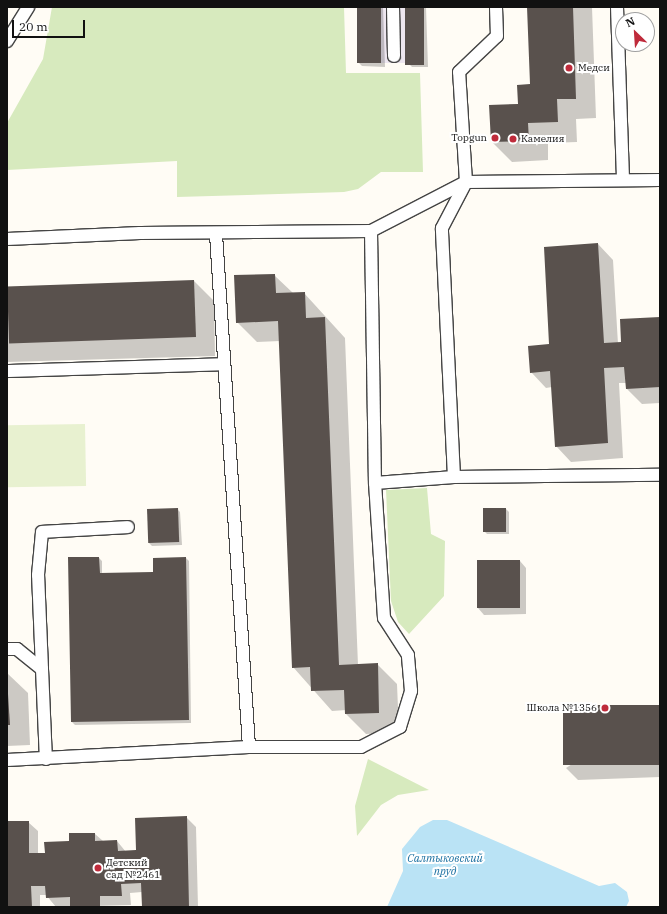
<!DOCTYPE html>
<meta charset="utf-8">
<style>
body{margin:0}
#map{position:relative;width:667px;height:914px;overflow:hidden;background:#fffcf5;font-family:"IBM Plex Serif",serif}
div>[style]{position:absolute}
[style*='--x']{left:calc(var(--x)*1px);top:calc(var(--y)*1px);width:calc(var(--w)*1px);rotate:calc(var(--a)*1deg)}
.industrial>*{inset:0;background:#ede6ef;transform-origin:0 0}
.green>*{inset:0;background:#d7eabe}
.pitch>*{inset:0;background:#e8f1d0;transform-origin:0 0}
.water>*{inset:0;background:#bae3f5}
.shadow>*{inset:0;background:#0003}
.building>*{inset:0;background:#59514d;transform-origin:0 0}
.roads{filter:drop-shadow(1px 0 #444) drop-shadow(-1px 0 #444) drop-shadow(0 1px #444) drop-shadow(0 -1px #444)}
.lane>*{height:12px;margin:-6px;padding:0 6px;transform-origin:6px;border-radius:6px;background:#fff}
.dots>*{width:11px;height:11px;translate:-50% -50%;box-sizing:border-box;border:2px solid #fff;border-radius:50%}
span{translate:-50% -50%;white-space:nowrap;text-align:center;line-height:1.15;-webkit-text-stroke:4px #fff;paint-order:stroke}
.poi-label{font-size:10px;color:#111}
.left{translate:0 -50%;text-align:left}
.right{translate:-100% -50%;text-align:right}
.water-label{font-size:11px;color:#1b70a1;font-style:italic}
.frame{position:absolute;inset:0;border:8px solid #111;pointer-events:none}
.north{position:absolute;left:615px;top:12px;width:40px;height:40px;box-sizing:border-box;background:#fff;border:1px solid #a0a0a0;border-radius:50%;rotate:335deg;font-size:11px;font-weight:700;line-height:16px;text-align:center;color:#111}
.north::after{content:'';display:block;margin:auto;width:14px;height:18px;background:#bf2b3b;clip-path:polygon(50% 0,100% 100%,50% 72%,0 100%)}
.scale{position:absolute;left:12px;top:20px;width:73px;height:18px;box-sizing:border-box;border:2px solid #111;border-top:0;padding-left:5px;font-size:12px;line-height:14px;white-space:nowrap;color:#111;-webkit-text-stroke:3px #fff;paint-order:stroke}
</style>
<div id="map">
<div class="industrial">
<div style="left:357px;top:7px;width:67px;height:56px"></div>
</div>
<div class="green">
<div style="clip-path:polygon(52px 7px,344px 7px,346px 73px,420px 73px,423px 172px,381px 172px,358px 189px,344px 192px,177px 197px,177px 161px,7px 170px,7px 123px,43px 59px)"></div>
<div style="clip-path:polygon(427px 488px,431px 534px,445px 541px,444px 596px,409px 634px,398px 622px,391px 601px,386px 490px)"></div>
<div style="clip-path:polygon(368px 759px,429px 790px,398px 795px,381px 805px,357px 836px,355px 806px)"></div>
</div>
<div class="pitch">
<div style="left:85px;top:424px;width:62px;height:78px;rotate:89deg"></div>
</div>
<div class="water">
<div style="clip-path:polygon(433px 820px,447px 820px,599px 886px,615px 883px,627px 892px,629px 901px,626px 907px,387px 907px,403px 871px,402px 849px,420px 827px)"></div>
</div>
<div class="shadow">
<div style="clip-path:polygon(358px 7px,383px 7px,385px 67px,362px 66px,359px 63px)"></div>
<div style="clip-path:polygon(406px 7px,426px 7px,428px 67px,412px 67px,409px 64px)"></div>
<div style="clip-path:polygon(528px 7px,592px 7px,596px 118px,576px 119px,577px 142px,548px 143px,548px 160px,512px 162px,492px 142px,531px 85px)"></div>
<div style="clip-path:polygon(598px 244px,613px 260px,618px 344px,660px 318px,660px 403px,642px 404px,627px 389px,626px 383px,619px 383px,623px 458px,571px 462px,556px 446px,552px 387px,546px 388px,531px 372px,550px 345px)"></div>
<div style="clip-path:polygon(274px 275px,293px 293px,304px 293px,345px 338px,358px 665px,377px 664px,397px 684px,399px 732px,366px 734px,346px 714px,346px 710px,332px 711px,293px 667px,280px 341px,257px 342px,237px 322px)"></div>
<div style="clip-path:polygon(194px 281px,214px 301px,215px 356px,7px 362px,7px 287px)"></div>
<div style="clip-path:polygon(177px 509px,180px 512px,182px 545px,152px 546px,149px 543px,148px 510px)"></div>
<div style="clip-path:polygon(506px 509px,509px 512px,509px 534px,487px 534px,484px 531px)"></div>
<div style="clip-path:polygon(99px 558px,102px 561px,102px 574px,154px 573px,186px 558px,189px 561px,191px 723px,75px 725px,72px 722px)"></div>
<div style="clip-path:polygon(520px 561px,526px 568px,526px 614px,484px 615px,478px 608px)"></div>
<div style="clip-path:polygon(7px 673px,28px 693px,30px 745px,7px 746px)"></div>
<div style="clip-path:polygon(660px 706px,660px 777px,578px 780px,566px 768px)"></div>
<div style="clip-path:polygon(186px 817px,196px 827px,198px 907px,143px 907px,142px 892px,130px 893px,131px 905px,56px 907px,46px 895px,40px 895px,40px 907px,7px 907px,7px 822px,28px 822px,38px 831px,38px 854px,46px 854px,95px 834px,103px 841px,117px 841px,126px 852px,137px 851px)"></div>
</div>
<div class="building">
<div style="left:357px;top:7px;width:24px;height:56px"></div>
<div style="left:405px;top:7px;width:19px;height:58px"></div>
<div style="clip-path:polygon(527px 7px,573px 7px,576px 99px,557px 99px,558px 122px,528px 123px,529px 141px,491px 142px,489px 105px,518px 104px,517px 85px,530px 84px)"></div>
<div style="clip-path:polygon(598px 243px,604px 343px,621px 342px,620px 319px,660px 317px,660px 387px,626px 389px,624px 367px,604px 368px,608px 443px,555px 447px,550px 371px,530px 373px,528px 346px,549px 344px,544px 247px)"></div>
<div style="clip-path:polygon(275px 274px,276px 293px,305px 292px,306px 318px,325px 317px,339px 665px,378px 663px,379px 713px,345px 714px,344px 690px,311px 691px,310px 667px,292px 668px,278px 321px,236px 323px,234px 275px)"></div>
<div style="left:194px;top:280px;width:57px;height:187px;rotate:88deg"></div>
<div style="left:178px;top:508px;width:34px;height:31px;rotate:88deg"></div>
<div style="left:483px;top:508px;width:23px;height:24px"></div>
<div style="clip-path:polygon(68px 557px,99px 557px,100px 573px,153px 572px,153px 558px,186px 557px,189px 720px,71px 722px)"></div>
<div style="left:520px;top:560px;width:48px;height:43px;rotate:90deg"></div>
<div style="clip-path:polygon(7px 679px,10px 725px,7px 725px)"></div>
<div style="left:660px;top:705px;width:60px;height:97px;rotate:90deg"></div>
<div style="clip-path:polygon(187px 816px,189px 907px,142px 907px,141px 883px,121px 884px,122px 896px,100px 896px,100px 907px,70px 907px,70px 897px,46px 898px,45px 886px,31px 886px,32px 907px,7px 907px,7px 821px,29px 821px,29px 853px,45px 853px,44px 842px,69px 841px,69px 833px,95px 833px,95px 841px,117px 840px,118px 851px,136px 850px,135px 818px)"></div>
</div>
<div class="roads">
<div class="lane">
<div style="--x:393;--y:7;--w:49;--a:88.8"></div>
<div style="--x:617;--y:7;--w:173;--a:88"></div>
<div style="--x:7;--y:41;--w:40;--a:-58"></div>
<div style="--x:371;--y:231;--w:252;--a:89.1"></div>
<div style="--x:375;--y:483;--w:79;--a:-4.3"></div>
<div style="--x:454;--y:477;--w:206;--a:-0.6"></div>
<div style="--x:216;--y:234;--w:514;--a:86.32"></div>
<div style="--x:7;--y:239;--w:133;--a:-2.6"></div>
<div style="--x:140;--y:233;--w:231;--a:-0.5"></div>
<div style="--x:371;--y:231;--w:107;--a:-27.3"></div>
<div style="--x:466;--y:182;--w:194;--a:-0.6"></div>
<div style="--x:7;--y:371;--w:217;--a:-1.8"></div>
<div style="--x:454;--y:477;--w:249;--a:-92.8"></div>
<div style="--x:442;--y:228;--w:52;--a:-62.4"></div>
<div style="--x:466;--y:182;--w:110;--a:-93.6"></div>
<div style="--x:459;--y:72;--w:52;--a:-43.5"></div>
<div style="--x:497;--y:36;--w:29;--a:-92"></div>
<div style="--x:7;--y:649;--w:10;--a:0"></div>
<div style="--x:17;--y:649;--w:32;--a:39"></div>
<div style="--x:42;--y:669;--w:90;--a:87.5"></div>
<div style="--x:42;--y:669;--w:94;--a:-92.4"></div>
<div style="--x:38;--y:575;--w:43;--a:-84.7"></div>
<div style="--x:42;--y:532;--w:86;--a:-3.3"></div>
<div style="--x:7;--y:760;--w:242;--a:-3.1"></div>
<div style="--x:249;--y:747;--w:112;--a:0"></div>
<div style="--x:361;--y:747;--w:44;--a:-27.1"></div>
<div style="--x:400;--y:727;--w:38;--a:-73"></div>
<div style="--x:411;--y:691;--w:36;--a:-95"></div>
<div style="--x:408;--y:655;--w:44;--a:-123"></div>
<div style="--x:384;--y:618;--w:135;--a:-93.8"></div>
</div>
</div>
<div class="dots">
<div style="left:569px;top:68px;background:#bf2b3b"></div>
<div style="left:495px;top:138px;background:#bf2b3b"></div>
<div style="left:513px;top:139px;background:#bf2b3b"></div>
<div style="left:605px;top:708px;background:#bf2b3b"></div>
<div style="left:98px;top:868px;background:#bf2b3b"></div>
</div>
<div class="poi-label">
<span class="left" style="left:578px;top:68px">Медси</span>
<span class="right" style="left:487px;top:138px">Topgun</span>
<span class="left" style="left:521px;top:139px">Камелия</span>
<span class="right" style="left:597px;top:708px">Школа №1356</span>
<span class="left" style="left:106px;top:868px">Детский<br>сад №2461</span>
</div>
<div class="water-label">
<span style="left:445px;top:865px">Салтыковский<br>пруд</span>
</div>
<div class="frame"></div>
<div class="north">N</div>
<div class="scale">20 m</div>
</div>
